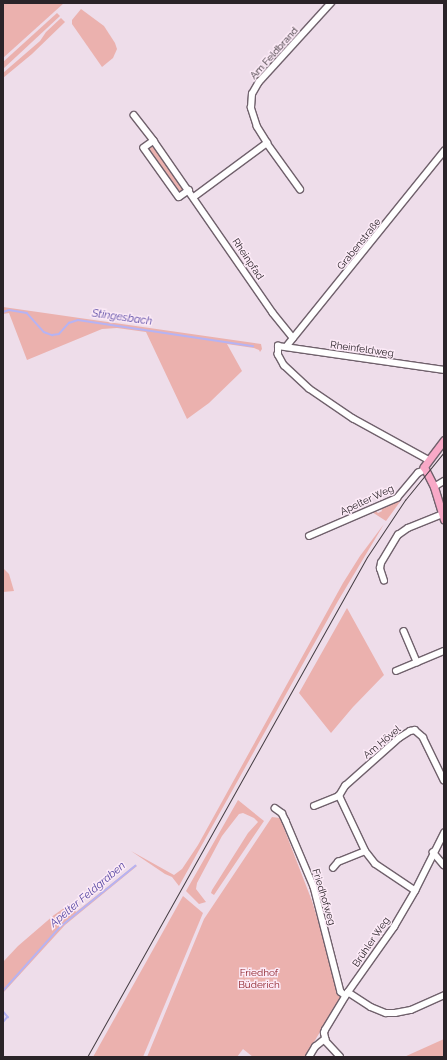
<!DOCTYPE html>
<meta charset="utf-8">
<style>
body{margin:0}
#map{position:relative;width:447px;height:1060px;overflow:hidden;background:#eeddea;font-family:Raleway,sans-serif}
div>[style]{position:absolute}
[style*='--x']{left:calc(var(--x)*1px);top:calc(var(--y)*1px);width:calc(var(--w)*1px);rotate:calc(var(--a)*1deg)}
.green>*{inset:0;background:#ebb1ae}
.stream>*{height:1.5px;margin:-0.75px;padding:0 0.75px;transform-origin:0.75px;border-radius:0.75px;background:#b6b3f3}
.roads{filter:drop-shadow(1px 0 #70616c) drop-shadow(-1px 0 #70616c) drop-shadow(0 1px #70616c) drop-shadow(0 -1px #70616c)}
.minor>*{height:5.5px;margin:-2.75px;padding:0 2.75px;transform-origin:2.75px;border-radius:2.75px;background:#fff}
.major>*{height:7px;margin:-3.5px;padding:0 3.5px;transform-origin:3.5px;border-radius:3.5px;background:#f8a9c7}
.tram>*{height:1px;margin:-0.5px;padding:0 0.5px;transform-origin:0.5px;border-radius:0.5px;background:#443c42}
span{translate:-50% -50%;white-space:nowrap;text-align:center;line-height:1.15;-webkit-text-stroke:3px #fceaf7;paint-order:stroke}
.street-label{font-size:10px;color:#2a2328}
.park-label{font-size:10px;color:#8d2129}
.water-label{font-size:11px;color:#5445a1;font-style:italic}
.frame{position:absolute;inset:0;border:4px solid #2a2328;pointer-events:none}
</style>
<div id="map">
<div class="green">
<div style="clip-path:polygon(3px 3px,64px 3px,3px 58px)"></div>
<div style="clip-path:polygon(81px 9px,104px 26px,115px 43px,117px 49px,113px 58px,102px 67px,72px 24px,72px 20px)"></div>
<div style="clip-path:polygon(57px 13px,60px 16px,3px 69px,3px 62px)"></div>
<div style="clip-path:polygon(61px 18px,65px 22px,32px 54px,3px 78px,3px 73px,40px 41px,46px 32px)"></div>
<div style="clip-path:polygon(153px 145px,184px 189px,180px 192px,149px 149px,149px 148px)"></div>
<div style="clip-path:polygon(3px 307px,261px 344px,262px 349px,260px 352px,259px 350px,254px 348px,227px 344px,242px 371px,209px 403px,187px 419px,146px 332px,117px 328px,102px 329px,27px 360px,9px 313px,3px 314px)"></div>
<div style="clip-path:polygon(402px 499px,386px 521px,372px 512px,376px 511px,378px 513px,382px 511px,381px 508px)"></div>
<div style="clip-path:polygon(384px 524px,338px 601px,179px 886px,172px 877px,165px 874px,131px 851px,174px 875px,182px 869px,198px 845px,343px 583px,360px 556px)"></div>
<div style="clip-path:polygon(3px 568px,9px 574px,14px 591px,3px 592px)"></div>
<div style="clip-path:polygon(347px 608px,384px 675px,353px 707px,331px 733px,299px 693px)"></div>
<div style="clip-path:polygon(238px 800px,264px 821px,214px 895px,211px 893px,212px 890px,248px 833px,258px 822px,254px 818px,243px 813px,239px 814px,232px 823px,222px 836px,197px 883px,196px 889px,206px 902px,199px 904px,186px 891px)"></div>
<div style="clip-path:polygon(272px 817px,280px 818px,312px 901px,341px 997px,305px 1057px,253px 1057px,243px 1049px,237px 1057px,147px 1057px,204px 919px)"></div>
<div style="clip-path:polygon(135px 865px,137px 866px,65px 925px,3px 993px,3px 962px,18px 946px,54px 915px,70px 904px,76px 912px)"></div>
<div style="clip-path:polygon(183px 896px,203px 913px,143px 1057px,93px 1057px)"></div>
<div style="clip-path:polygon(444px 1039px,444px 1057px,404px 1057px)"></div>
</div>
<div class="stream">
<div style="--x:3;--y:312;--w:6;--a:-18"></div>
<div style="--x:9;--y:310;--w:18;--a:9"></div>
<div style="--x:27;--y:313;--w:25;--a:48"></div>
<div style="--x:44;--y:332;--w:9;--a:21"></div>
<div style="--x:52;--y:335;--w:7;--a:-8"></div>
<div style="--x:59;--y:334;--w:15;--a:-48"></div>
<div style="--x:69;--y:323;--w:9;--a:-18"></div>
<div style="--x:78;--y:320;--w:177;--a:8.5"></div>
<div style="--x:3;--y:991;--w:86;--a:-48.3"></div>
<div style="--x:60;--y:927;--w:97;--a:-39.1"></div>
<div style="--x:3;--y:1011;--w:8;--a:50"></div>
<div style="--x:8;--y:1017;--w:8;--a:130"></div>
</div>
<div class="roads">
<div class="minor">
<div style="--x:134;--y:115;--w:33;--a:52"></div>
<div style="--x:154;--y:141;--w:209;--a:55.3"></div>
<div style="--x:273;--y:313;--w:32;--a:51"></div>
<div style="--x:154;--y:141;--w:12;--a:145"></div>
<div style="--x:144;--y:148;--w:60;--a:54.5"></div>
<div style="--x:179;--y:197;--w:12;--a:-35"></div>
<div style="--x:267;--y:143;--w:57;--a:54.3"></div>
<div style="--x:194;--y:197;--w:91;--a:-36.5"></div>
<div style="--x:267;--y:143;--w:19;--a:-122"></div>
<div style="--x:257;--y:127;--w:20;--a:-108"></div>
<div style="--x:251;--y:108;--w:14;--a:-86"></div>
<div style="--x:252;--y:94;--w:14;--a:-60"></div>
<div style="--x:259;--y:82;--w:107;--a:-47.7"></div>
<div style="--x:286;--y:347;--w:252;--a:-51.1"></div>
<div style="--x:428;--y:460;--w:85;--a:-151.3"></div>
<div style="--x:353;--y:419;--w:53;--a:-145.7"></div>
<div style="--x:309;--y:389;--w:34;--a:-137"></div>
<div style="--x:284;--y:366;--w:13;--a:-119"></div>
<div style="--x:278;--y:355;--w:9;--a:-90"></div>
<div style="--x:278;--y:346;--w:168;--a:8.2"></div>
<div style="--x:434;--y:487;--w:12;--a:-31"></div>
<div style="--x:309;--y:536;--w:96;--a:-23.4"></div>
<div style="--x:397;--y:498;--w:33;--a:-50"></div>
<div style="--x:418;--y:473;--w:7;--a:-27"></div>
<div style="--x:384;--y:581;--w:13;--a:-108"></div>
<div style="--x:380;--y:569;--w:6;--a:-81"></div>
<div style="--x:381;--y:563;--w:33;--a:-59"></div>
<div style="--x:398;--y:535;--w:12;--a:-35"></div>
<div style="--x:408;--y:528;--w:37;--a:-22"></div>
<div style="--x:404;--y:631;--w:34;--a:67"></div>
<div style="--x:396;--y:671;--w:52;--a:-22.6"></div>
<div style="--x:314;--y:806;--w:27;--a:-22"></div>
<div style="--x:275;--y:808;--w:9;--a:36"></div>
<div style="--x:282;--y:813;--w:9;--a:63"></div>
<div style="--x:286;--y:821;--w:72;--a:67"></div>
<div style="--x:314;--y:887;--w:108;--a:75.6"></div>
<div style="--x:341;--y:992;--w:6;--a:39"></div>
<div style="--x:433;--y:852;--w:17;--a:50"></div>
<div style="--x:333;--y:868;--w:8;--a:-50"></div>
<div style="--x:338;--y:862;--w:29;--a:-22"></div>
<div style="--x:415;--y:891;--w:48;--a:-146"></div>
<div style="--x:375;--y:864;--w:16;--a:-128"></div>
<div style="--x:365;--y:851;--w:61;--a:-115.3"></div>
<div style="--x:339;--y:796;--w:12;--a:-59"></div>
<div style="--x:345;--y:786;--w:72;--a:-41.6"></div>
<div style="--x:399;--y:738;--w:13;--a:-32"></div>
<div style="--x:410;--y:731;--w:5;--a:-11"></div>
<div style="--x:415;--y:730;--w:11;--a:41"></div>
<div style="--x:423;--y:737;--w:48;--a:64"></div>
<div style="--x:348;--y:992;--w:27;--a:33"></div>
<div style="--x:371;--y:1007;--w:16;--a:22"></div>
<div style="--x:386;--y:1013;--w:9;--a:0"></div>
<div style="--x:395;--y:1013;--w:16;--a:-11"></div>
<div style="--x:411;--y:1010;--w:36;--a:-24"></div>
<div style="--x:309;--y:1057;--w:12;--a:-59"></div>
<div style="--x:315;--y:1047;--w:13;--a:-39"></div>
<div style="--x:340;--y:1057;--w:21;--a:-133"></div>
<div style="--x:326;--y:1042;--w:9;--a:-103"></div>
<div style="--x:324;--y:1033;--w:3;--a:-72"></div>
<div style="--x:325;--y:1030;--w:44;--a:-58.8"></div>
<div style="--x:348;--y:992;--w:80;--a:-54.7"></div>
<div style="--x:394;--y:927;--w:42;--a:-59.7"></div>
<div style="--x:415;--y:891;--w:65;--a:-63.4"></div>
</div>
<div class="major">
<div style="--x:444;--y:440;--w:34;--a:127"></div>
<div style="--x:424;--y:467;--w:22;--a:63"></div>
<div style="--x:434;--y:487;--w:34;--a:73"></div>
</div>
</div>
<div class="tram">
<div style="--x:87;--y:1057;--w:573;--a:-60.75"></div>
<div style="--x:367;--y:557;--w:69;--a:-56.3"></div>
<div style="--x:405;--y:500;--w:62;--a:-50.9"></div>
</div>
<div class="street-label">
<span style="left:274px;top:53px;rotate:-48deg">Am Feldbrand</span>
<span style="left:359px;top:244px;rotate:-51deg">Grabenstraße</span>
<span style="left:248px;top:259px;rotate:56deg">Rheinpfad</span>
<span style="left:362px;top:349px;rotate:8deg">Rheinfeldweg</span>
<span style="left:367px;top:500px;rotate:-25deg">Apelter Weg</span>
<span style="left:382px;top:742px;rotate:-40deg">Am Hövel</span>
<span style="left:324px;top:897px;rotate:73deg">Friedhofweg</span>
<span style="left:371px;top:942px;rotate:-56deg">Brühler Weg</span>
</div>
<div class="park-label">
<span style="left:259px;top:978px">Friedhof<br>Büderich</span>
</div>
<div class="water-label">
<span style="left:122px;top:318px;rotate:8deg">Stingesbach</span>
<span style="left:88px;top:895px;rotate:-40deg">Apelter Feldgraben</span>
</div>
<div class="frame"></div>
</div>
